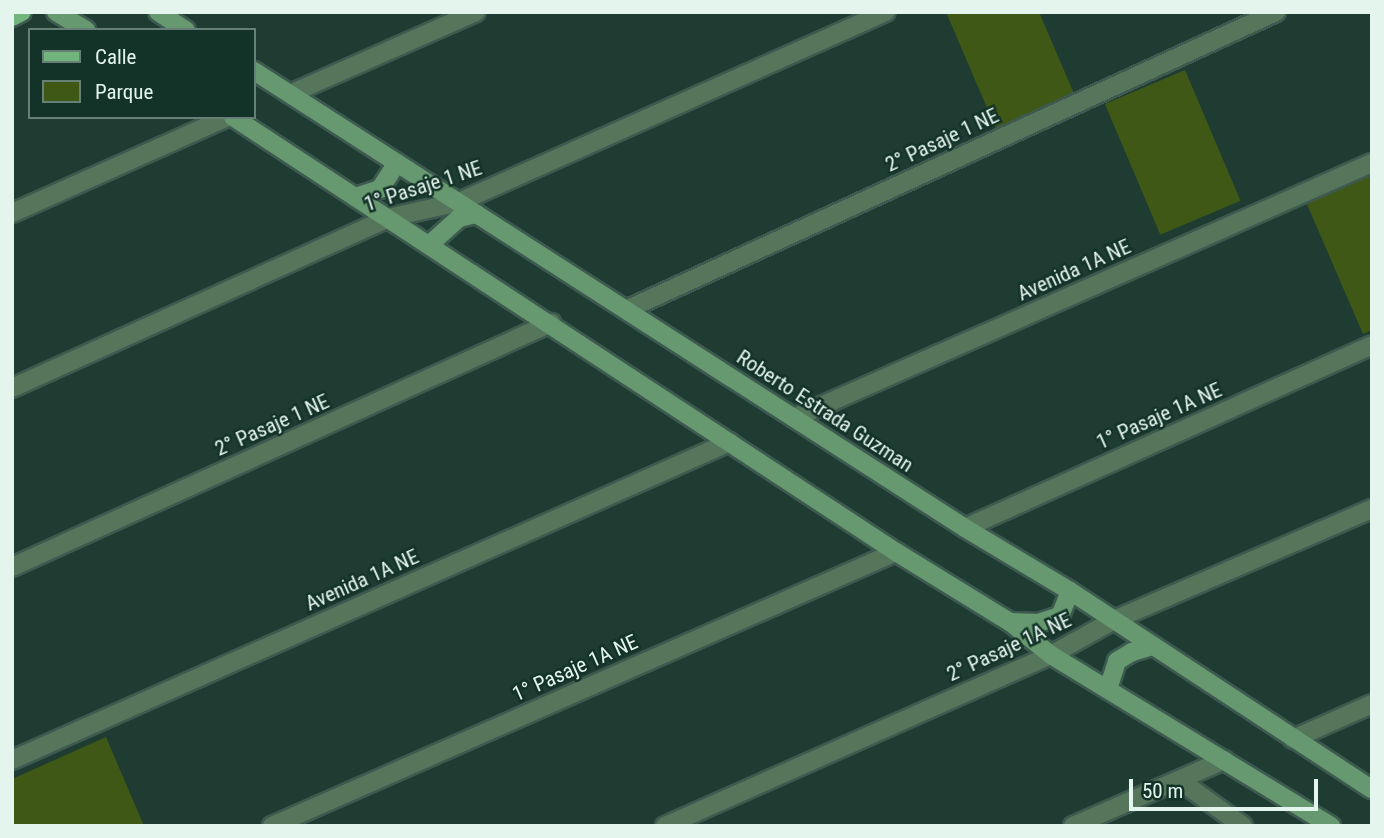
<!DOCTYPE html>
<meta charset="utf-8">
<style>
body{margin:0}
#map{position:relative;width:1384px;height:838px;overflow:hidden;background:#1e3c32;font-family:"Roboto Condensed",sans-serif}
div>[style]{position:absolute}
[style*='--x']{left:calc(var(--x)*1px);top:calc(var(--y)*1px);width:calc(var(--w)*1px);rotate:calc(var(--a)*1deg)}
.green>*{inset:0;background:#3f5816;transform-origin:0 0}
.roads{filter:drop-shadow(2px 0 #3e5a50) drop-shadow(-2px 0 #3e5a50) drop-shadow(0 2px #3e5a50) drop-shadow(0 -2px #3e5a50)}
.street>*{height:18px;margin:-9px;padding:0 9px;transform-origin:9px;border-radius:9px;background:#56765b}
.secondary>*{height:18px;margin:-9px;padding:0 9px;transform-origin:9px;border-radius:9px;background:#66996f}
.primary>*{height:18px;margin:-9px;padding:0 9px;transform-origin:9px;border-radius:9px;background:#71b57d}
span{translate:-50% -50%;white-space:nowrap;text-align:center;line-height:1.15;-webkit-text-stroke:5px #133228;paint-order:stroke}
.street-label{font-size:21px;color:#e4f5ee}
.frame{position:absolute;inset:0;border:14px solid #e4f5ee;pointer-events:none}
.legend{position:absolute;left:28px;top:28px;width:228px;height:91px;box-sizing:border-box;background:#133228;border:2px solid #678077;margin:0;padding:9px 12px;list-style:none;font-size:21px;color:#e4f5ee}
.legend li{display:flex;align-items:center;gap:14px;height:35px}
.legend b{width:35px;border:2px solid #678077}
.scale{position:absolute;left:1129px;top:779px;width:189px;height:32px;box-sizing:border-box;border:4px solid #e4f5ee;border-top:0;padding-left:9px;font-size:21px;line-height:24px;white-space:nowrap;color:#e4f5ee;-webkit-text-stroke:5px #133228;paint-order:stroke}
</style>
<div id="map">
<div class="green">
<div style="clip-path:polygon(946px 12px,1039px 12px,1075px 96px,996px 129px)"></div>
<div style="left:1185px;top:70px;width:142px;height:87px;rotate:67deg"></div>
<div style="clip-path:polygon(1372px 175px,1372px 330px,1363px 334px,1306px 202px)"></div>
<div style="clip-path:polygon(106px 737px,144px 826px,12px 826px,12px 779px)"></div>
</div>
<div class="roads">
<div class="street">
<div style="--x:290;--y:94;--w:203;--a:-23.8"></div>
<div style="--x:12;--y:213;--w:236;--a:-24"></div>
<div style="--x:626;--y:310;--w:715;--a:-24.63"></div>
<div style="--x:12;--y:388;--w:413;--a:-24.3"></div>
<div style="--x:388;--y:218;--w:73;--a:-12.7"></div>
<div style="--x:459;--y:202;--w:467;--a:-24"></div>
<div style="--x:794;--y:418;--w:632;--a:-23.81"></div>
<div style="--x:965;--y:528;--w:446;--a:-24.2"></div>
<div style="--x:12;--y:567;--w:592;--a:-24.36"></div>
<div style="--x:1293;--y:739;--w:86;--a:-23.9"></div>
<div style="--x:12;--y:760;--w:785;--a:-23.89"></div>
<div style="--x:1179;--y:780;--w:79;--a:35.7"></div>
<div style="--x:272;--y:826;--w:682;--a:-23.71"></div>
<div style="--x:665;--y:826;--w:422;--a:-23.9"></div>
<div style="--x:1051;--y:655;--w:72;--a:-29.1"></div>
<div style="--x:1114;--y:620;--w:281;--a:-23.3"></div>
<div style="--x:1073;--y:826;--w:165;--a:-23.6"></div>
</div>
<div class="secondary">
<div style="--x:56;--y:12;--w:35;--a:31"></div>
<div style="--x:158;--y:12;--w:33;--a:33"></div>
<div style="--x:254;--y:71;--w:845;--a:32.73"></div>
<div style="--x:965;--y:528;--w:122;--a:31"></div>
<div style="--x:1070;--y:591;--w:361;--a:33.3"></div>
<div style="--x:233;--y:117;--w:793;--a:33.27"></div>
<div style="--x:896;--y:552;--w:134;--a:31.6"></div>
<div style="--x:1010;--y:622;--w:53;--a:38.8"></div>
<div style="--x:1051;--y:655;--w:328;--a:31.4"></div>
<div style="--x:355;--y:197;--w:26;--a:-18"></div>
<div style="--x:380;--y:189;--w:31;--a:-57"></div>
<div style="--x:429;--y:245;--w:40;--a:-42"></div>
<div style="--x:459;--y:218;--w:18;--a:-13"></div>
<div style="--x:1010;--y:622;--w:28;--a:2"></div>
<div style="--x:1038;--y:623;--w:23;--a:-18"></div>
<div style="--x:1060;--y:616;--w:27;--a:-68"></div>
<div style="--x:1108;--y:689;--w:29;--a:-72"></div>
<div style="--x:1117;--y:661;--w:17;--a:-31"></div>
<div style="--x:1132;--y:652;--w:22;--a:-16"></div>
</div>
<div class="primary">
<div style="--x:12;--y:17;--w:11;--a:-27"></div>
</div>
</div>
<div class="street-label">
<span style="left:942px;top:140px;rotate:-25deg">2° Pasaje 1 NE</span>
<span style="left:423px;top:186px;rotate:-18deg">1° Pasaje 1 NE</span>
<span style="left:1074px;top:270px;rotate:-24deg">Avenida 1A NE</span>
<span style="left:825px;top:411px;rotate:33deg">Roberto Estrada Guzman</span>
<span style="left:1159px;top:416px;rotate:-24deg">1° Pasaje 1A NE</span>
<span style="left:272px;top:425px;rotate:-24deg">2° Pasaje 1 NE</span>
<span style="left:362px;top:580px;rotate:-24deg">Avenida 1A NE</span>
<span style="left:1009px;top:647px;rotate:-25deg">2° Pasaje 1A NE</span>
<span style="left:575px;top:668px;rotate:-24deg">1° Pasaje 1A NE</span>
</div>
<div class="frame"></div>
<ul class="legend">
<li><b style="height:9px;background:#71b57d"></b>Calle</li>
<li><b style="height:19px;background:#3f5816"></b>Parque</li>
</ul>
<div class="scale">50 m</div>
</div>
